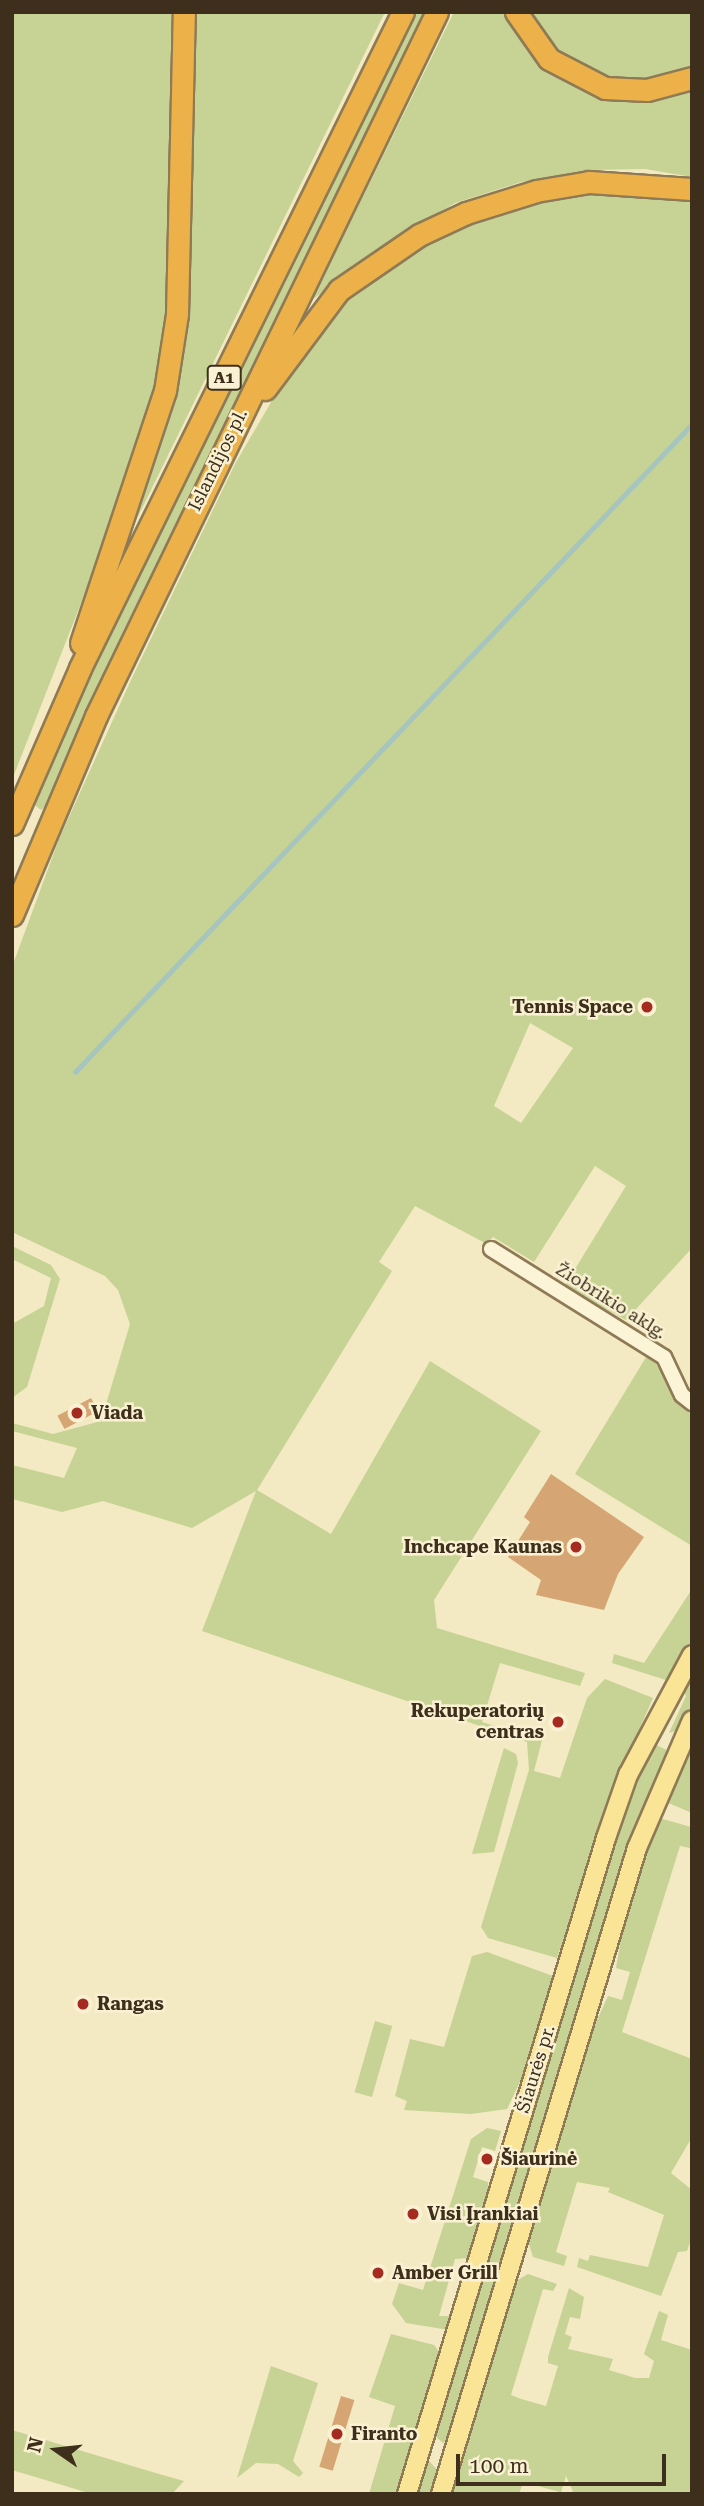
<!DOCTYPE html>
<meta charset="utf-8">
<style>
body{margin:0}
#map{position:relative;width:704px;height:2506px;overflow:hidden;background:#f3e9c2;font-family:"Roboto Serif",serif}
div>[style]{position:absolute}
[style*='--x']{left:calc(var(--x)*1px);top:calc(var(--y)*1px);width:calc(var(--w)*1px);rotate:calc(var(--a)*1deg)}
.green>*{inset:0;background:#c6d394;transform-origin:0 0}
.stream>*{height:4.5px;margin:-2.25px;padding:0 2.25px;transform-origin:2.25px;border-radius:2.25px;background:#a5c5be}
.building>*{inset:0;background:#d5a573;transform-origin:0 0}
.roads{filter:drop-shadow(2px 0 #8f7a56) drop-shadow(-2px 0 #8f7a56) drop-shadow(0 2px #8f7a56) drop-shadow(0 -2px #8f7a56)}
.minor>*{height:14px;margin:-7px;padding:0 7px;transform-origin:7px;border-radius:7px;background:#fcf4d6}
.major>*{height:18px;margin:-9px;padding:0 9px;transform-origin:9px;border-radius:9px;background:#fae495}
.highway>*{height:21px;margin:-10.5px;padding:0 10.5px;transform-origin:10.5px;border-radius:10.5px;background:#ecb249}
.dots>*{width:19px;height:19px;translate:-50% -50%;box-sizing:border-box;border:4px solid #f9f1d2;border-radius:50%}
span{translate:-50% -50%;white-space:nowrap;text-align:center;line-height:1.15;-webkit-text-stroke:5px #f9f1d2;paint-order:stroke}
.shield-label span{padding:2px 5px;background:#f9f1d2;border:2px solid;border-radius:5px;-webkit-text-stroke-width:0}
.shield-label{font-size:16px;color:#3d2f1c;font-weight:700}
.street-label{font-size:18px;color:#3d2f1c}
.poi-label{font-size:18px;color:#3d2f1c;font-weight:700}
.right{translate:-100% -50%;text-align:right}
.left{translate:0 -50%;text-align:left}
.frame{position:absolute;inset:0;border:14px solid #3d2f1c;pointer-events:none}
.north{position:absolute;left:21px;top:2415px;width:70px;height:70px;-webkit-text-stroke:5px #f9f1d2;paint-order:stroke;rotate:284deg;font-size:19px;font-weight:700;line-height:28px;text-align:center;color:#3d2f1c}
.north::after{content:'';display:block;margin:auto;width:24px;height:32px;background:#3d2f1c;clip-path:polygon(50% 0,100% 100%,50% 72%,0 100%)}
.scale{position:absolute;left:456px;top:2454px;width:210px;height:32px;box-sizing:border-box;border:4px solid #3d2f1c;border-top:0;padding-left:9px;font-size:21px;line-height:24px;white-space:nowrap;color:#3d2f1c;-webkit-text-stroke:5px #f9f1d2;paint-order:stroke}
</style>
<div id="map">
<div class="green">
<div style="clip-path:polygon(12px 12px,175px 12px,168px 302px,152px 421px,12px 780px)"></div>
<div style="clip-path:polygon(189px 12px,385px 12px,129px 535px,165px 420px)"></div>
<div style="clip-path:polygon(412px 12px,427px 12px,124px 630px,48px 805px,41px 810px,32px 803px,71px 708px)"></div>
<div style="clip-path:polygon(454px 12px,506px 12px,541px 66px,596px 96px,656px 98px,692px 88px,692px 177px,645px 169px,591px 170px,521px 182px,455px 203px,390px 241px,312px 300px)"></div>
<div style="clip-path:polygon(523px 12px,692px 12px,692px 71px,660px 81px,609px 82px,563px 63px)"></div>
<div style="clip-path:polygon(evenodd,558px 191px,692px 194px,692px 1248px,626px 1320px,564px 1287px,626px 1186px,595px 1166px,534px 1262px,493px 1237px,487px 1244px,415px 1206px,379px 1262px,392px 1271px,257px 1490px,331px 1534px,430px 1361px,541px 1431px,434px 1600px,437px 1628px,585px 1673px,580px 1686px,500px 1663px,482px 1722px,542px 1740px,534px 1771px,560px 1778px,587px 1698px,605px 1679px,653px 1698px,617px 1781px,557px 1958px,488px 1938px,481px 1927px,529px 1770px,527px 1742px,202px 1631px,256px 1491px,192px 1528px,103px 1501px,62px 1512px,12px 1499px,12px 1465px,64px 1478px,77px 1448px,12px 1431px,12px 1423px,53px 1434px,101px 1421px,130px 1324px,118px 1290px,105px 1276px,12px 1232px,12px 967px,59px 839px,131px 680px,235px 464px,305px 344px,368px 278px,430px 237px,558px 191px,530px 1023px,573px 1048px,521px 1123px,494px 1106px,530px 1023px)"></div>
<div style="clip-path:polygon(12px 1246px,51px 1265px,60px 1279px,27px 1387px,12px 1398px,12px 1324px,44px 1306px,51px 1278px,12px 1259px)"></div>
<div style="clip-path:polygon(648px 1354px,692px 1410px,692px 1546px,575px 1474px)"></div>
<div style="clip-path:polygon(692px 1589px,692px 1641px,666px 1680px,612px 1663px,614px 1654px,644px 1663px)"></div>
<div style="clip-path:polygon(692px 1681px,692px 1705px,678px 1730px,669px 1733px,686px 1696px,683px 1689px)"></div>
<div style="clip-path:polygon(692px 1736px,692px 1813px,666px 1802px)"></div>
<div style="clip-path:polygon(652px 1743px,667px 1750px,634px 1830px,450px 2438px,443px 2443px,435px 2436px,435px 2428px,623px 1813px)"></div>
<div style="clip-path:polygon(504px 1748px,516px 1754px,518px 1763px,494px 1852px,472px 1854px)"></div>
<div style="clip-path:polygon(659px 1818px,691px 1827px,690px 1848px,680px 1846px,622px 2032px,692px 2059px,692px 2137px,671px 2173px,692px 2190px,692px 2236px,687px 2251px,678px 2252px,661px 2296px,577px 2267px,579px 2258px,588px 2261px,590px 2255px,648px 2267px,664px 2215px,608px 2192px,610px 2188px,577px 2182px,556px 2252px,567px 2256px,564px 2266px,533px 2257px,528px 2241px,587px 2042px,608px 1996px,622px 2000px,630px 1972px,616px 1968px,625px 1915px)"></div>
<div style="clip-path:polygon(487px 1952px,553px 1976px,526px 2069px,507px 2109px,471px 2114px,404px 2110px,407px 2101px,395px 2096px,410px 2039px,444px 2047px,472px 1956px)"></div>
<div style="left:375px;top:2021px;width:18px;height:74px;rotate:16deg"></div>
<div style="clip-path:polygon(487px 2128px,501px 2131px,495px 2151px,482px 2147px,473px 2177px,488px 2182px,489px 2194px,469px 2258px,455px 2259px,439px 2316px,453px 2316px,449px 2330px,406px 2323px,392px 2304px,399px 2283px,423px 2290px,471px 2139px)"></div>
<div style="clip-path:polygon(528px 2274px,557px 2284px,553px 2291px,543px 2289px,511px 2395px,521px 2399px,546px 2406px,558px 2366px,548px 2363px,548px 2357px,569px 2288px,584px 2297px,580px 2319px,570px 2317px,565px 2334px,572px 2337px,568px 2349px,613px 2359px,609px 2370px,635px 2378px,649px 2378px,654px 2361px,644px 2354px,659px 2311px,668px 2315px,661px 2340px,692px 2350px,692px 2494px,574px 2494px,566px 2476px,561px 2492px,567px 2494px,523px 2482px,519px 2494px,450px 2494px,516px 2281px)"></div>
<div style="clip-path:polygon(391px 2334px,434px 2345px,441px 2354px,398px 2494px,369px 2494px,395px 2406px,369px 2397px)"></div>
<div style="clip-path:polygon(271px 2366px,318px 2383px,293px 2461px,303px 2473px,299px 2477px,278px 2464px,256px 2463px,237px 2478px)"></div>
<div style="clip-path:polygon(12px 2430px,159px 2474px,184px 2481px,172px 2494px,92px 2494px,12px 2470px)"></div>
<div style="clip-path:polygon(429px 2461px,440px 2473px,433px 2494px,416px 2494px)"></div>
</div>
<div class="stream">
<div style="--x:75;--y:1072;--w:895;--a:-46.4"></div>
</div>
<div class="building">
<div style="left:91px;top:1398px;width:15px;height:38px;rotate:62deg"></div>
<div style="clip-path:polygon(551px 1474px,644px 1537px,618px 1574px,604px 1610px,536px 1595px,541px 1580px,508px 1557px,530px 1522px,524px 1517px)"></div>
<div style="left:341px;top:2396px;width:14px;height:74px;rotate:17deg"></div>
</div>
<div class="roads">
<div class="minor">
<div style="--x:491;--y:1249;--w:204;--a:32"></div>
<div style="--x:664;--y:1357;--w:42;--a:64.7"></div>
<div style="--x:682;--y:1395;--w:13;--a:39"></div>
</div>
<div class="major">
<div style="--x:407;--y:2494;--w:686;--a:-73.12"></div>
<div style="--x:606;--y:1838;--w:67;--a:-70.8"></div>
<div style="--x:628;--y:1775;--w:136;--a:-61.9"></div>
<div style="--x:441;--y:2494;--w:675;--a:-73.12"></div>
<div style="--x:637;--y:1848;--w:139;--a:-66.7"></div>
</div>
<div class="highway">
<div style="--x:516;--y:12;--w:57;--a:54.9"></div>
<div style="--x:549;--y:59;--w:63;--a:27.4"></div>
<div style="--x:605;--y:88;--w:42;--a:2.7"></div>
<div style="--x:647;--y:90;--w:47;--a:-14.9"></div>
<div style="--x:265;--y:389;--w:124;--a:-53.2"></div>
<div style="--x:339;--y:290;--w:97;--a:-34.5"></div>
<div style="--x:419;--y:235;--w:52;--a:-25.1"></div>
<div style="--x:466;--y:213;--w:73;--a:-17.4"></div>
<div style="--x:536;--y:191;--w:54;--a:-9.6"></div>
<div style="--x:589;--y:182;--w:103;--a:3.9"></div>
<div style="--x:81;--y:643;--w:266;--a:-71.6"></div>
<div style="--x:165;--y:391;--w:78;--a:-81.1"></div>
<div style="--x:177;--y:314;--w:302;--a:-88.7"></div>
<div style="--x:12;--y:824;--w:170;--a:-66.4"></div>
<div style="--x:80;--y:668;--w:731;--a:-63.79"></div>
<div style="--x:12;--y:915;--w:216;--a:-67.1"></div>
<div style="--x:96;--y:716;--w:782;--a:-64.16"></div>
</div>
</div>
<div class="dots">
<div style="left:647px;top:1007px;background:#a52a1f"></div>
<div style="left:77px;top:1413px;background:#a52a1f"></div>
<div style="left:576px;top:1547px;background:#a52a1f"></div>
<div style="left:558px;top:1722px;background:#a52a1f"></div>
<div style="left:83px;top:2004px;background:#a52a1f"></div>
<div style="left:487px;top:2159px;background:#a52a1f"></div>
<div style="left:413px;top:2214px;background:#a52a1f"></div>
<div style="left:378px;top:2273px;background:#a52a1f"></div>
<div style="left:337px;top:2434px;background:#a52a1f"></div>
</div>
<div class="shield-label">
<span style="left:224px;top:378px">A1</span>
</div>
<div class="street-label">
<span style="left:218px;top:460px;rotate:-64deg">Islandijos pl.</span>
<span style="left:611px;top:1301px;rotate:32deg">Žiobrikio aklg.</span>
<span style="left:536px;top:2069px;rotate:-73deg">Šiaurės pr.</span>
</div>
<div class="poi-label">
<span class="right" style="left:633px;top:1007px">Tennis Space</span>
<span class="left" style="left:91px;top:1413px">Viada</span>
<span class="right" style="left:562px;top:1547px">Inchcape Kaunas</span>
<span class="right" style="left:544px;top:1722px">Rekuperatorių<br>centras</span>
<span class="left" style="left:97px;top:2004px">Rangas</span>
<span class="left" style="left:501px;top:2159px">Šiaurinė</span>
<span class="left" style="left:427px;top:2214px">Visi Įrankiai</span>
<span class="left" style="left:392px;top:2273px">Amber Grill</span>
<span class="left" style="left:351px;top:2434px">Firanto</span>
</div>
<div class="frame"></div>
<div class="north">N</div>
<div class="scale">100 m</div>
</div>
